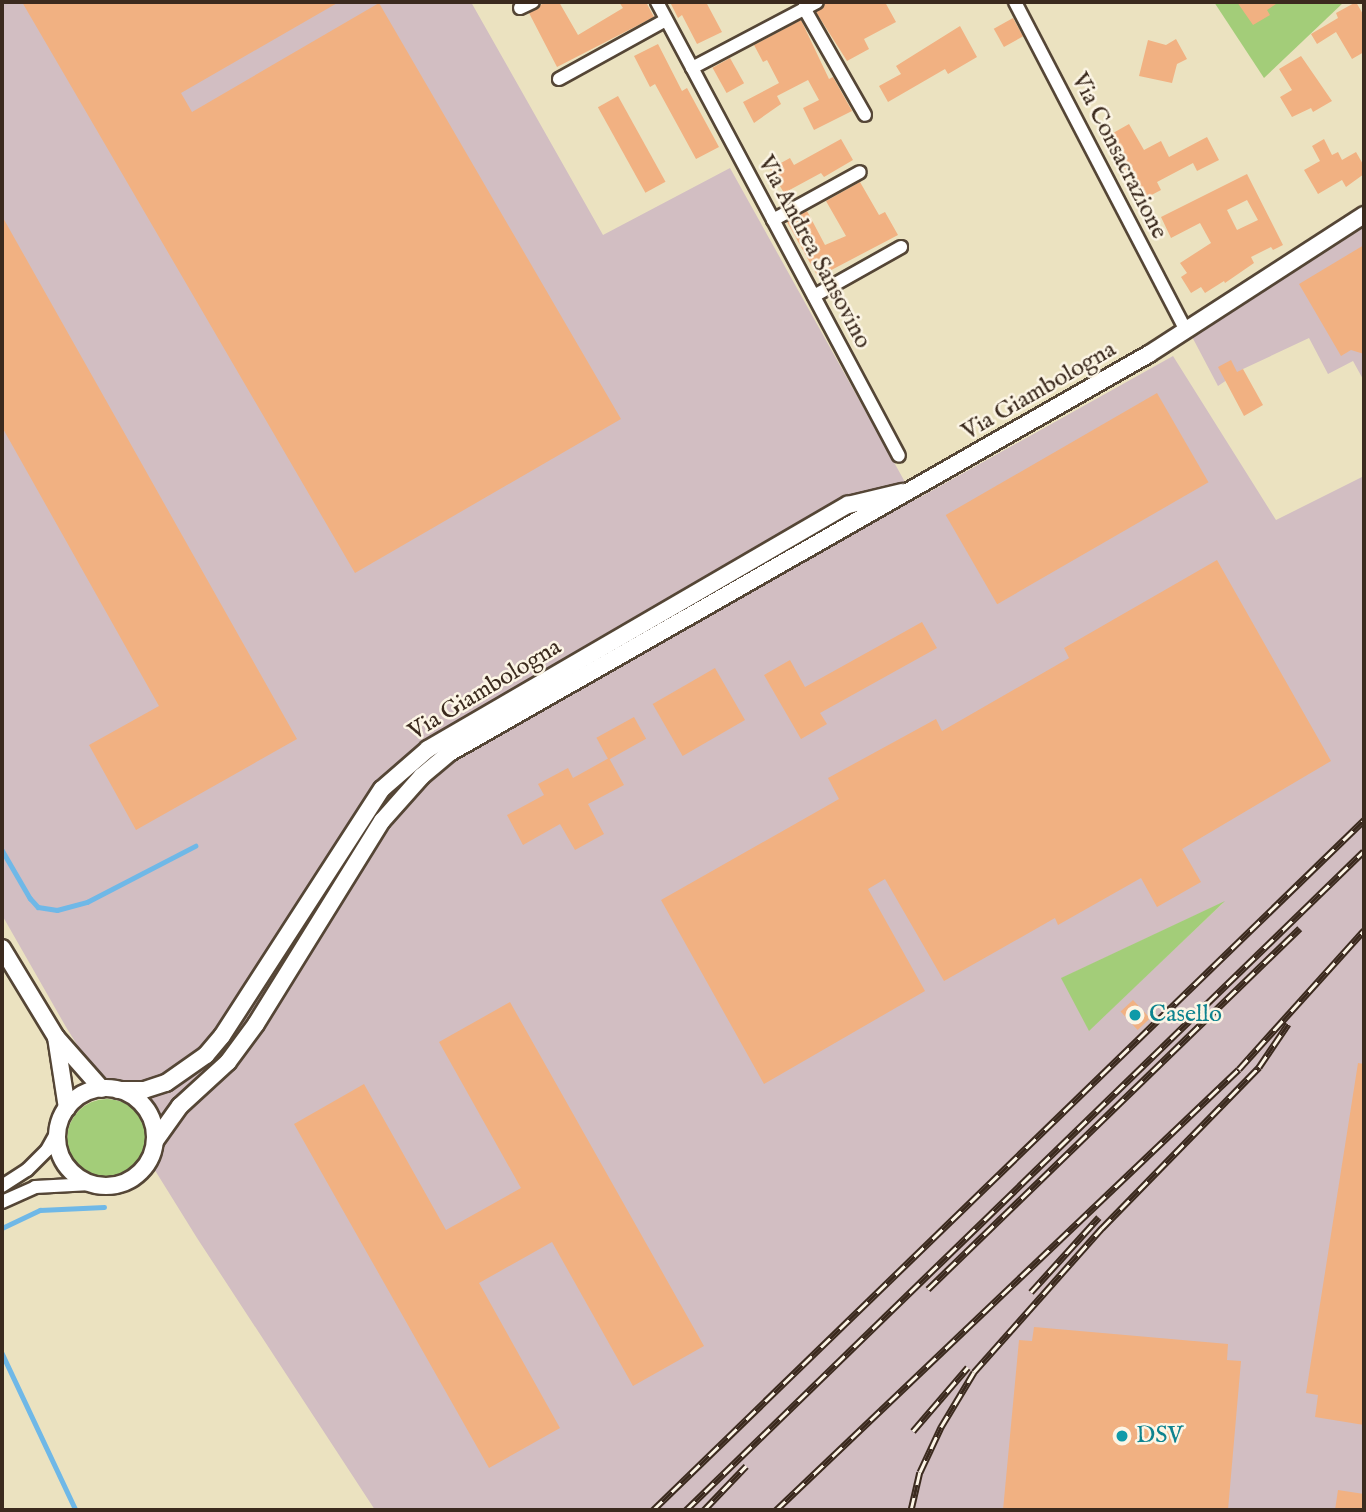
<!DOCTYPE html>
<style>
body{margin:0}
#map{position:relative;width:1366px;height:1512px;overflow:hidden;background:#ebe2c0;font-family:"IM FELL English",serif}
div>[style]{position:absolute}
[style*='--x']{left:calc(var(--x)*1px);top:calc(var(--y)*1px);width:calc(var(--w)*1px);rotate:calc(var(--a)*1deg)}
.industrial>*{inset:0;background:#d2bec2}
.green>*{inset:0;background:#a3cd79}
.round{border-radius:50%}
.stream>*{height:4.5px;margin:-2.25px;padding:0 2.25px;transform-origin:2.25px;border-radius:2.25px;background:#6fb8e7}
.building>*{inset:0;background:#f1b182;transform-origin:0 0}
.roads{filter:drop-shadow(2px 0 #554636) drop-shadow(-2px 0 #554636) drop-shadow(0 2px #554636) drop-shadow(0 -2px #554636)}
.minor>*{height:12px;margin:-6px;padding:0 6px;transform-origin:6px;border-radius:6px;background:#fff}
.tertiary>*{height:16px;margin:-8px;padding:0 8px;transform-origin:8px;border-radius:8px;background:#fff}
.tertiary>.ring{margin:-8px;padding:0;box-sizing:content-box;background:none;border:16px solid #fff;border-radius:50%}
.rail>*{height:7px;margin-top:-3.5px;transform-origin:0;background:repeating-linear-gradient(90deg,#fcf5e5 0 13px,#3b2a1e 0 26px);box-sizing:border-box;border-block:2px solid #3b2a1e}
.dots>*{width:19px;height:19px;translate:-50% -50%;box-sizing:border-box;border:4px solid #fcf5e5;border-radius:50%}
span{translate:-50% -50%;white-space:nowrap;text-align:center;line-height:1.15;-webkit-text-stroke:5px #fcf5e5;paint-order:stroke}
.street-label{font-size:24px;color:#3b2a1e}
.culture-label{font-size:24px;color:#0d838f}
.left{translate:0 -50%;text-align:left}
.frame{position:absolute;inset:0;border:4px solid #3b2a1e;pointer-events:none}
</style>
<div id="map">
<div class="industrial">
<div style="clip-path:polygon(evenodd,2px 2px,471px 2px,603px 235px,730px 168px,915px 500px,1173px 356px,1276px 520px,1364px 476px,1364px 1510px,375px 1510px,197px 1238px,66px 1027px,2px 915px,2px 2px,1222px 903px,1223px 903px,1089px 1030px,1062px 978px,1222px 903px)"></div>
<div style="clip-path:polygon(1364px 219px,1364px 381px,1353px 361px,1328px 374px,1309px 338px,1243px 369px,1218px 386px,1189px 331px)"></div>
</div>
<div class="green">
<div style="clip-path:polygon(1214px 2px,1344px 2px,1264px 78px)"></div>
<div style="clip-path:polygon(1225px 901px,1089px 1031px,1061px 978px)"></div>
<div class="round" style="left:67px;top:1099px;width:80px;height:80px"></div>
</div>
<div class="stream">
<div style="--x:2;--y:850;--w:56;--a:59.7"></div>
<div style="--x:30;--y:898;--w:12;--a:48"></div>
<div style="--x:38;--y:907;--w:19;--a:9"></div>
<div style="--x:57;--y:910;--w:31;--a:-15"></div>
<div style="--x:87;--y:902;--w:122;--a:-27.4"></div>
<div style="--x:2;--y:1228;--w:42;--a:-25.3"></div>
<div style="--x:40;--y:1210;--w:64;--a:-2.7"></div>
<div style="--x:2;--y:1353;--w:174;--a:64.8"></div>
</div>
<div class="building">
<div style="clip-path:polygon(22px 2px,339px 2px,181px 93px,192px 112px,379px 3px,621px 419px,355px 573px)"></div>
<div style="clip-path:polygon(545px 2px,559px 2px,578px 35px,623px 8px,619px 2px,646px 2px,654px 17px,557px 67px,529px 13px)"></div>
<div style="clip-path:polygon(670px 2px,706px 2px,722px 32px,697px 44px,682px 15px,678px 18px)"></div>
<div style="clip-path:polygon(827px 2px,885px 2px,896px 22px,864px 39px,869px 49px,847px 61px,816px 12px)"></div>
<div style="clip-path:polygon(1237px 2px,1279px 2px,1267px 10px,1270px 15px,1253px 25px)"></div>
<div style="clip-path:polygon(1356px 2px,1364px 16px,1364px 52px,1352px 59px,1336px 32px,1317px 44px,1311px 34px,1338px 18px,1336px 13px)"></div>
<div style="left:1013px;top:18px;width:21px;height:22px;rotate:61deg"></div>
<div style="clip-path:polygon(801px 20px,829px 79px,833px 77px,852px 111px,814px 130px,803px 108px,819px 100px,808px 80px,777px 96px,781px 104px,754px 123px,743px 102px,779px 83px,767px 60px,763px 62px,754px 45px)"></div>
<div style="clip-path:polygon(960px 26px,977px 57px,948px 74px,945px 69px,888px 102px,879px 86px,901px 74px,896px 66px)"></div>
<div style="clip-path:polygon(1176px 39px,1187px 59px,1177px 64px,1172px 83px,1139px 76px,1148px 40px,1166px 45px)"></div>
<div style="clip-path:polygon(658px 44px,682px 91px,687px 88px,719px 147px,696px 159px,655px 84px,650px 87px,634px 56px)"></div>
<div style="clip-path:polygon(1301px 56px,1332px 101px,1313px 112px,1311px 108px,1292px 117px,1280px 97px,1292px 90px,1279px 69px)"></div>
<div style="left:730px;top:58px;width:29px;height:20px;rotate:61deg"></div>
<div style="left:618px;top:96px;width:98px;height:23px;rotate:61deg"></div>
<div style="clip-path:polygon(1129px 124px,1144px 150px,1161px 141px,1169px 157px,1207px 137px,1219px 160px,1197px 171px,1193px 163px,1157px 182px,1161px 190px,1142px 200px,1106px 137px)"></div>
<div style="clip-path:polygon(841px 139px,853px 160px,824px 177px,821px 173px,784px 193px,770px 169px,790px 158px,794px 165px)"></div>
<div style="clip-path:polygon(1324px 139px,1332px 155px,1338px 152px,1342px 160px,1356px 152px,1364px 166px,1364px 174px,1346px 187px,1342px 180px,1318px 194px,1304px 170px,1320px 161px,1312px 146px)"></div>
<div style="clip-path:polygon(evenodd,1247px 174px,1283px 245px,1273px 250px,1271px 247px,1251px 257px,1254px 263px,1225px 283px,1224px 281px,1205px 293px,1201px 287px,1191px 293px,1181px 277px,1187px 273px,1180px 263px,1211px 243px,1200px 223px,1171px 238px,1161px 217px,1247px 174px,1247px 200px,1258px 220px,1237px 230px,1227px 210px,1247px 200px)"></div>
<div style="clip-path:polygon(860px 182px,879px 215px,885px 212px,898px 235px,818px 277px,787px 222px,807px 211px,825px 245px,846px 236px,826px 201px)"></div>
<div style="clip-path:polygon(2px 216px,297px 739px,136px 830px,89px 745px,159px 706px,2px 427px)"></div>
<div style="clip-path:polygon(1364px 245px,1364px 354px,1351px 350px,1341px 356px,1299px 284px)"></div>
<div style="clip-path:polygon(1231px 360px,1237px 372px,1243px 369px,1263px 405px,1244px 416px,1218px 367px)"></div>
<div style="left:1157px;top:393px;width:103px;height:244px;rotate:60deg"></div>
<div style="clip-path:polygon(1217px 560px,1331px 761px,1182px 849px,1201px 882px,1157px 907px,1141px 878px,1058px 925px,1055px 918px,944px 981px,885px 879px,868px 889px,925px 991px,764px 1084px,661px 900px,839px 799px,828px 778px,936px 719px,942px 731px,1069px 658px,1064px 648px)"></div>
<div style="clip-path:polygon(922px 622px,937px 648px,820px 713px,827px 724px,801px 739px,764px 675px,790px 660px,805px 687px)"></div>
<div style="left:715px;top:668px;width:60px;height:72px;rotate:60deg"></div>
<div style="left:634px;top:717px;width:25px;height:43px;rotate:61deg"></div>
<div style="clip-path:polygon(609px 758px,624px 785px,588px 804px,604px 834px,575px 850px,560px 824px,523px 845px,507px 815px,544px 795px,538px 784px,568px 768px,573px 778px)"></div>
<div style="left:1133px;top:1000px;width:25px;height:17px;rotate:47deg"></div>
<div style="clip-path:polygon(510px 1002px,704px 1346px,633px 1386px,552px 1242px,479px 1283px,560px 1428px,489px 1468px,294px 1124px,364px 1084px,446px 1230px,521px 1188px,439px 1042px)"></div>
<div style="clip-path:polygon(1358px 1063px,1364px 1064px,1364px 1425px,1315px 1417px,1318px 1395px,1306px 1393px)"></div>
<div style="clip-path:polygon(1034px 1327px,1228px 1344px,1227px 1360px,1241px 1361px,1228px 1510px,1003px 1510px,1019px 1340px,1032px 1341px)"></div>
<div style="clip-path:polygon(1338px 1490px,1364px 1494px,1364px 1510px,1335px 1510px)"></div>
</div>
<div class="roads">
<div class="minor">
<div style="--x:657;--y:2;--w:514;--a:61.94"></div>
<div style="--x:1015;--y:2;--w:371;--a:62.5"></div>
<div style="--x:520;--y:8;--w:14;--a:-25"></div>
<div style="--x:804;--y:8;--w:123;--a:60.3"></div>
<div style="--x:692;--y:68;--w:141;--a:-27.8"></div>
<div style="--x:559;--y:79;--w:122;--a:-28.9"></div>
<div style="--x:773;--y:220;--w:99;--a:-28.9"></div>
<div style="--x:814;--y:296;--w:100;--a:-29.4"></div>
<div style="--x:2;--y:1186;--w:30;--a:-33"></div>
<div style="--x:27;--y:1170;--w:28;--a:-45"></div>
<div style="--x:47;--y:1150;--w:23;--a:-61"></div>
<div style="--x:2;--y:1202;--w:36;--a:-24"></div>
<div style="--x:35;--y:1187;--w:56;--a:-3.1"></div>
</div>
<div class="tertiary">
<div style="--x:2;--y:948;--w:104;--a:58.8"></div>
<div style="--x:56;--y:1037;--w:69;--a:48.5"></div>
<div style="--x:56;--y:1037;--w:72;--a:81.2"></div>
<div class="ring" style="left:57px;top:1088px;width:82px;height:82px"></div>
<div style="--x:118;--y:1090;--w:26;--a:0"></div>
<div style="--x:144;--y:1090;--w:23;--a:-18"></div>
<div style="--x:166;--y:1083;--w:49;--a:-35"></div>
<div style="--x:206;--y:1055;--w:25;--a:-50"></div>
<div style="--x:222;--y:1036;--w:294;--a:-57.1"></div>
<div style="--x:382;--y:789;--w:61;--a:-41"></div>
<div style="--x:428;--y:749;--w:486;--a:-30.2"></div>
<div style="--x:848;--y:505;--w:56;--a:-13.5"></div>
<div style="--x:155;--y:1141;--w:43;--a:-54.5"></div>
<div style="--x:180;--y:1106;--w:65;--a:-42.5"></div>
<div style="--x:228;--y:1062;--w:47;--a:-53.6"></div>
<div style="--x:256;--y:1024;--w:239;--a:-58.2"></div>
<div style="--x:382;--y:821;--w:60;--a:-48.4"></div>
<div style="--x:422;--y:776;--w:38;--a:-40"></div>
<div style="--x:451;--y:752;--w:803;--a:-29.69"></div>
<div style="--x:1149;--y:354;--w:256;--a:-32.9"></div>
</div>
</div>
<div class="rail">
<div style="--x:928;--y:1289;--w:518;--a:-44.14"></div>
<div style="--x:1031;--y:1292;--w:101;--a:-47.8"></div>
<div style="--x:913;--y:1431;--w:84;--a:-49.3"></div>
<div style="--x:653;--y:1510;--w:991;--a:-44.14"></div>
<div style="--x:686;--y:1510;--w:945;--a:-44.19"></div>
<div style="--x:704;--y:1510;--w:61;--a:-46.3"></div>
<div style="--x:776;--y:1510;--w:639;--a:-43.61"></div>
<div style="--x:1239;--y:1069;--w:187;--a:-48"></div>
<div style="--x:911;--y:1510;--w:39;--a:-77"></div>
<div style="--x:920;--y:1472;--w:50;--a:-65"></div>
<div style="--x:941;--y:1427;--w:64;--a:-59"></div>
<div style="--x:974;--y:1372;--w:193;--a:-48.4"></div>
<div style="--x:1102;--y:1228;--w:225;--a:-45.7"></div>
<div style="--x:1259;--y:1067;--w:52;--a:-56"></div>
</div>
<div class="dots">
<div style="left:1135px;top:1015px;background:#0f9aa8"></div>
<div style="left:1122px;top:1436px;background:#0f9aa8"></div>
</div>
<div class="street-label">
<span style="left:1119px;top:156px;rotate:63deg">Via Consacrazione</span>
<span style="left:814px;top:252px;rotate:62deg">Via Andrea Sansovino</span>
<span style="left:1039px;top:391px;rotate:-30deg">Via Giambologna</span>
<span style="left:485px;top:690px;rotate:-31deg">Via Giambologna</span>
</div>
<div class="culture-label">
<span class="left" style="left:1149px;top:1015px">Casello</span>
<span class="left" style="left:1136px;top:1436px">DSV</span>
</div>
<div class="frame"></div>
</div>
